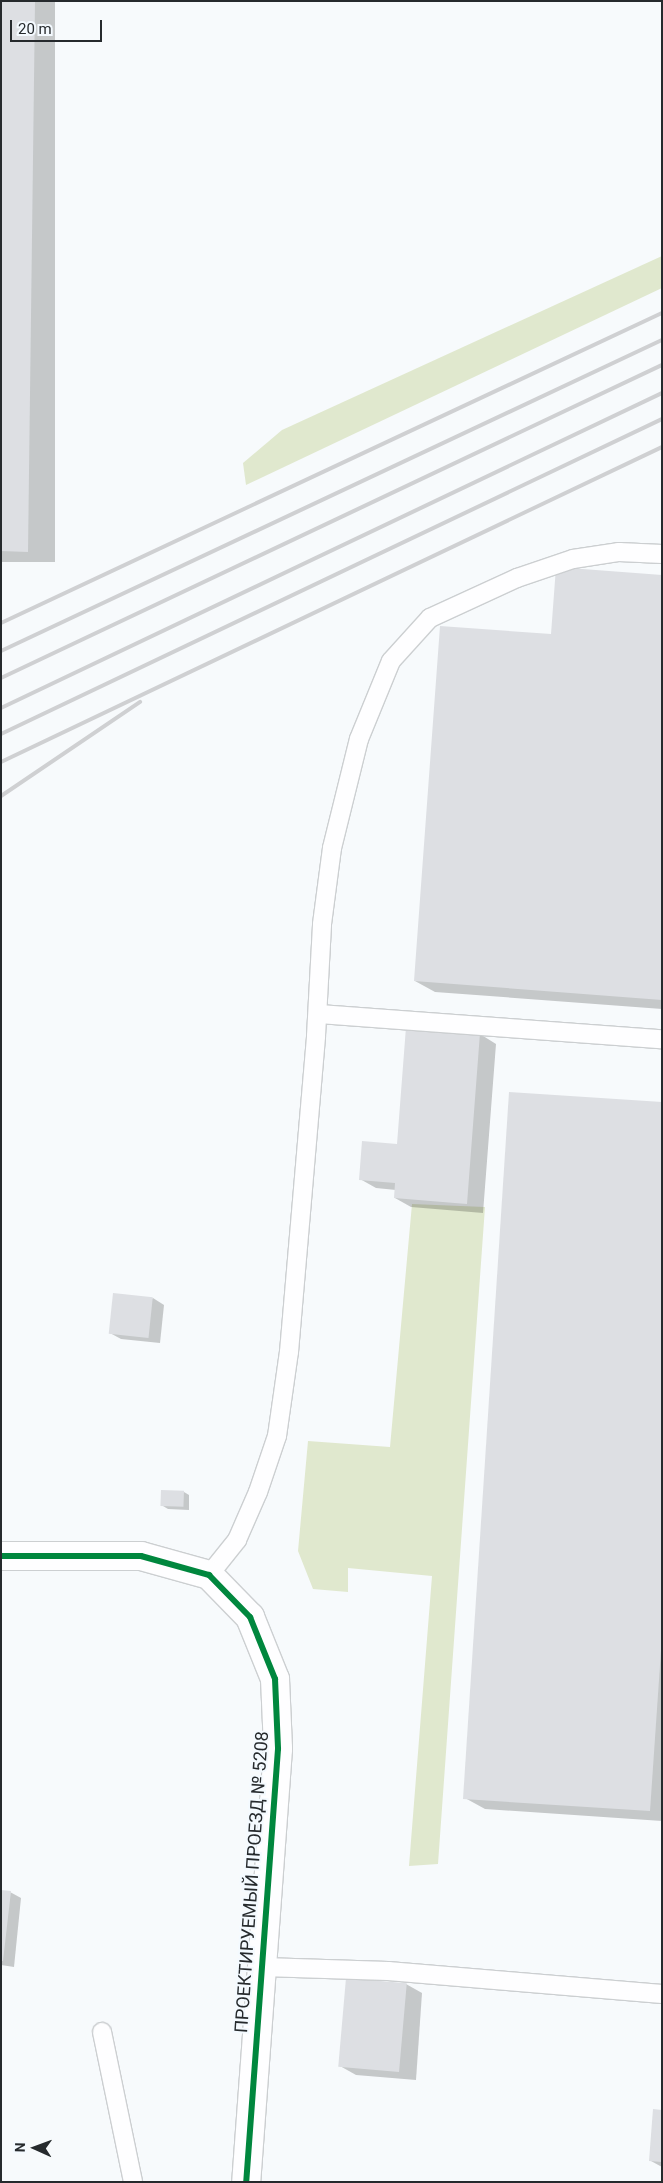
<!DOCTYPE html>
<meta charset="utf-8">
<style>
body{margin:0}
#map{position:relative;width:663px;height:2183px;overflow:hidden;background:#f7fafc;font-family:Roboto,sans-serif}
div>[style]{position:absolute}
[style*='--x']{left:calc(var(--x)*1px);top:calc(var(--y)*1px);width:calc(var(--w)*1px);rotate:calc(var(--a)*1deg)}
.green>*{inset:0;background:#e0e8ce}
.shadow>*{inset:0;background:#0003;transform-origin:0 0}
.building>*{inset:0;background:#dddfe3;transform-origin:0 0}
.roads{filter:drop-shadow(1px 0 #cccfd1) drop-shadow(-1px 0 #cccfd1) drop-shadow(0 1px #cccfd1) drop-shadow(0 -1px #cccfd1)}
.service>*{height:18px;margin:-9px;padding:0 9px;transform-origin:9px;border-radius:9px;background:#fefeff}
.minor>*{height:28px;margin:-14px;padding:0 14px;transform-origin:14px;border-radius:14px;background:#fefeff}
.rail>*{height:4px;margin:-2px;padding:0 2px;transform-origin:2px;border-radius:2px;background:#cfd0d2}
.cycleway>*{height:6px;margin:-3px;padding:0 3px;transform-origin:3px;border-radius:3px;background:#00873e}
span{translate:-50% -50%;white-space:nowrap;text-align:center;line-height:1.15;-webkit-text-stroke:4px #f4faff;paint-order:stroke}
.street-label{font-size:18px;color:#262a2d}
.frame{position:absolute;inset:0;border:2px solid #262a2d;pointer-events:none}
.north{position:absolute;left:10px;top:2123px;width:50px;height:50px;-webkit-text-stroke:4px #f4faff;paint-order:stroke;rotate:272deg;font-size:14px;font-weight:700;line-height:20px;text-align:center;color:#262a2d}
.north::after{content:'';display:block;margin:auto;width:18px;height:22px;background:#262a2d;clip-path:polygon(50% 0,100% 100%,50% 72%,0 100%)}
.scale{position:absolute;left:10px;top:20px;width:92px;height:22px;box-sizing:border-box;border:2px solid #262a2d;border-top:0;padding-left:6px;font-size:15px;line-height:18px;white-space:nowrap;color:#262a2d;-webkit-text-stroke:4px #f4faff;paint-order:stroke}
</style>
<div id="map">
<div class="green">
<div style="clip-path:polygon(662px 256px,662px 288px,246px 485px,243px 463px,282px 430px)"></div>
<div style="clip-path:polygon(412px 1204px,485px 1207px,438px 1864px,409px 1866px,432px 1576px,348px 1568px,348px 1592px,313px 1589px,298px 1551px,308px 1441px,390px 1447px)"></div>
</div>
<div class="shadow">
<div style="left:1px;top:1px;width:54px;height:561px"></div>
<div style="clip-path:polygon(662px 576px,662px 1009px,435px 992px,415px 981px,552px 635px)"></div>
<div style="clip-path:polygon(480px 1034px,496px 1044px,483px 1213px,411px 1207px,395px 1198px,396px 1190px,376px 1188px,360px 1179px,398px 1145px)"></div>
<div style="clip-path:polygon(662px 1103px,662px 1821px,485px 1809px,465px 1798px)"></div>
<div style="clip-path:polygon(153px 1298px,164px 1305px,160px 1343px,121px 1339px,110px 1333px)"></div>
<div style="clip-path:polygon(184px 1492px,189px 1495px,189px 1510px,168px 1509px,163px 1506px)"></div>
<div style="clip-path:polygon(1px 1891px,10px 1892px,21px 1898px,14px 1967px,1px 1965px)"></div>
<div style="clip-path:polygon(406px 1984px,422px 1993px,416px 2080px,356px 2075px,340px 2066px)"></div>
<div style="clip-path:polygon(662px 2111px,662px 2167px,651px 2161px)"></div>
</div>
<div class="building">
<div style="clip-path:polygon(1px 1px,35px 1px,28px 552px,1px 551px)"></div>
<div style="clip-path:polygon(556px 567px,662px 575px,662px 1000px,414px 981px,440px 626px,551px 634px)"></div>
<div style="clip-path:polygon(406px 1027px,480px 1033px,467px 1204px,394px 1198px,395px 1183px,359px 1180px,362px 1141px,397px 1144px)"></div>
<div style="clip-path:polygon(509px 1092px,662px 1102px,662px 1636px,650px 1811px,463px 1799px)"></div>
<div style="left:113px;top:1293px;width:40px;height:41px;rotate:6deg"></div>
<div style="left:161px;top:1490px;width:23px;height:16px;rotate:2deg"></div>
<div style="clip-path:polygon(1px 1890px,11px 1891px,3px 1961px,1px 1961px)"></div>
<div style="left:346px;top:1978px;width:61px;height:89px;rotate:5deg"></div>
<div style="clip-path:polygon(653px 2109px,662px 2110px,662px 2162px,649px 2161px)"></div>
</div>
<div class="roads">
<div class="service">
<div style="--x:318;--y:1014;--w:345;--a:4.2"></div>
<div style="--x:209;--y:1575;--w:45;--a:-51.3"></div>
<div style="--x:237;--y:1540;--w:52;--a:-66.4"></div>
<div style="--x:258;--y:1492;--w:59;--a:-71.3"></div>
<div style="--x:277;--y:1436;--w:85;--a:-81.9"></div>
<div style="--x:289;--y:1352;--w:317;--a:-85.1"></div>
<div style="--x:316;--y:1036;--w:112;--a:-86.9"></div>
<div style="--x:322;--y:924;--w:77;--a:-82.5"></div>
<div style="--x:332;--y:848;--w:112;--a:-76.1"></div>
<div style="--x:359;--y:739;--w:84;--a:-67.7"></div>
<div style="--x:391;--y:661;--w:58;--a:-47.8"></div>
<div style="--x:430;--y:618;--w:96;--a:-24.7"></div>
<div style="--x:517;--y:578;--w:59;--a:-18.7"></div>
<div style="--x:573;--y:559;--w:47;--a:-8.7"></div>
<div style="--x:619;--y:552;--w:43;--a:2.7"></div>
<div style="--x:263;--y:1967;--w:125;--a:1.8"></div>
<div style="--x:388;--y:1971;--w:275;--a:4.8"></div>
<div style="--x:102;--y:2032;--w:153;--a:78.3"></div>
</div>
<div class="minor">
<div style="--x:1;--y:1556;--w:140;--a:0"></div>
<div style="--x:141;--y:1556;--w:71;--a:15.6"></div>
<div style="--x:209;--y:1575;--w:59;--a:45.7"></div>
<div style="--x:250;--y:1617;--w:67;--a:68"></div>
<div style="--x:275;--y:1679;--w:70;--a:87.5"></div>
<div style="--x:278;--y:1749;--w:434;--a:94.2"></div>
</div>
</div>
<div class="rail">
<div style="--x:1;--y:623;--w:730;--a:-25.13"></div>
<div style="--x:1;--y:651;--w:731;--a:-25.2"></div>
<div style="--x:1;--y:678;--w:731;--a:-25.34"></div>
<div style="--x:1;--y:708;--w:732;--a:-25.48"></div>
<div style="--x:1;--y:734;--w:732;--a:-25.48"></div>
<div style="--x:1;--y:762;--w:732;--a:-25.48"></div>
<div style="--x:1;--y:796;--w:168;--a:-34.1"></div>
</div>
<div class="cycleway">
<div style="--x:1;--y:1556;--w:140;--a:0"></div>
<div style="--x:141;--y:1556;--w:71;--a:15.6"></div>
<div style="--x:209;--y:1575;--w:59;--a:45.7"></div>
<div style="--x:250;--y:1617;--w:67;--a:68"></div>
<div style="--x:275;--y:1679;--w:70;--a:87.5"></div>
<div style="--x:278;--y:1749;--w:434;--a:94.2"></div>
</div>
<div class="street-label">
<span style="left:252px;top:1882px;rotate:-86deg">ПРОЕКТИРУЕМЫЙ ПРОЕЗД № 5208</span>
</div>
<div class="frame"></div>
<div class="north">N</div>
<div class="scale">20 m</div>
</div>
